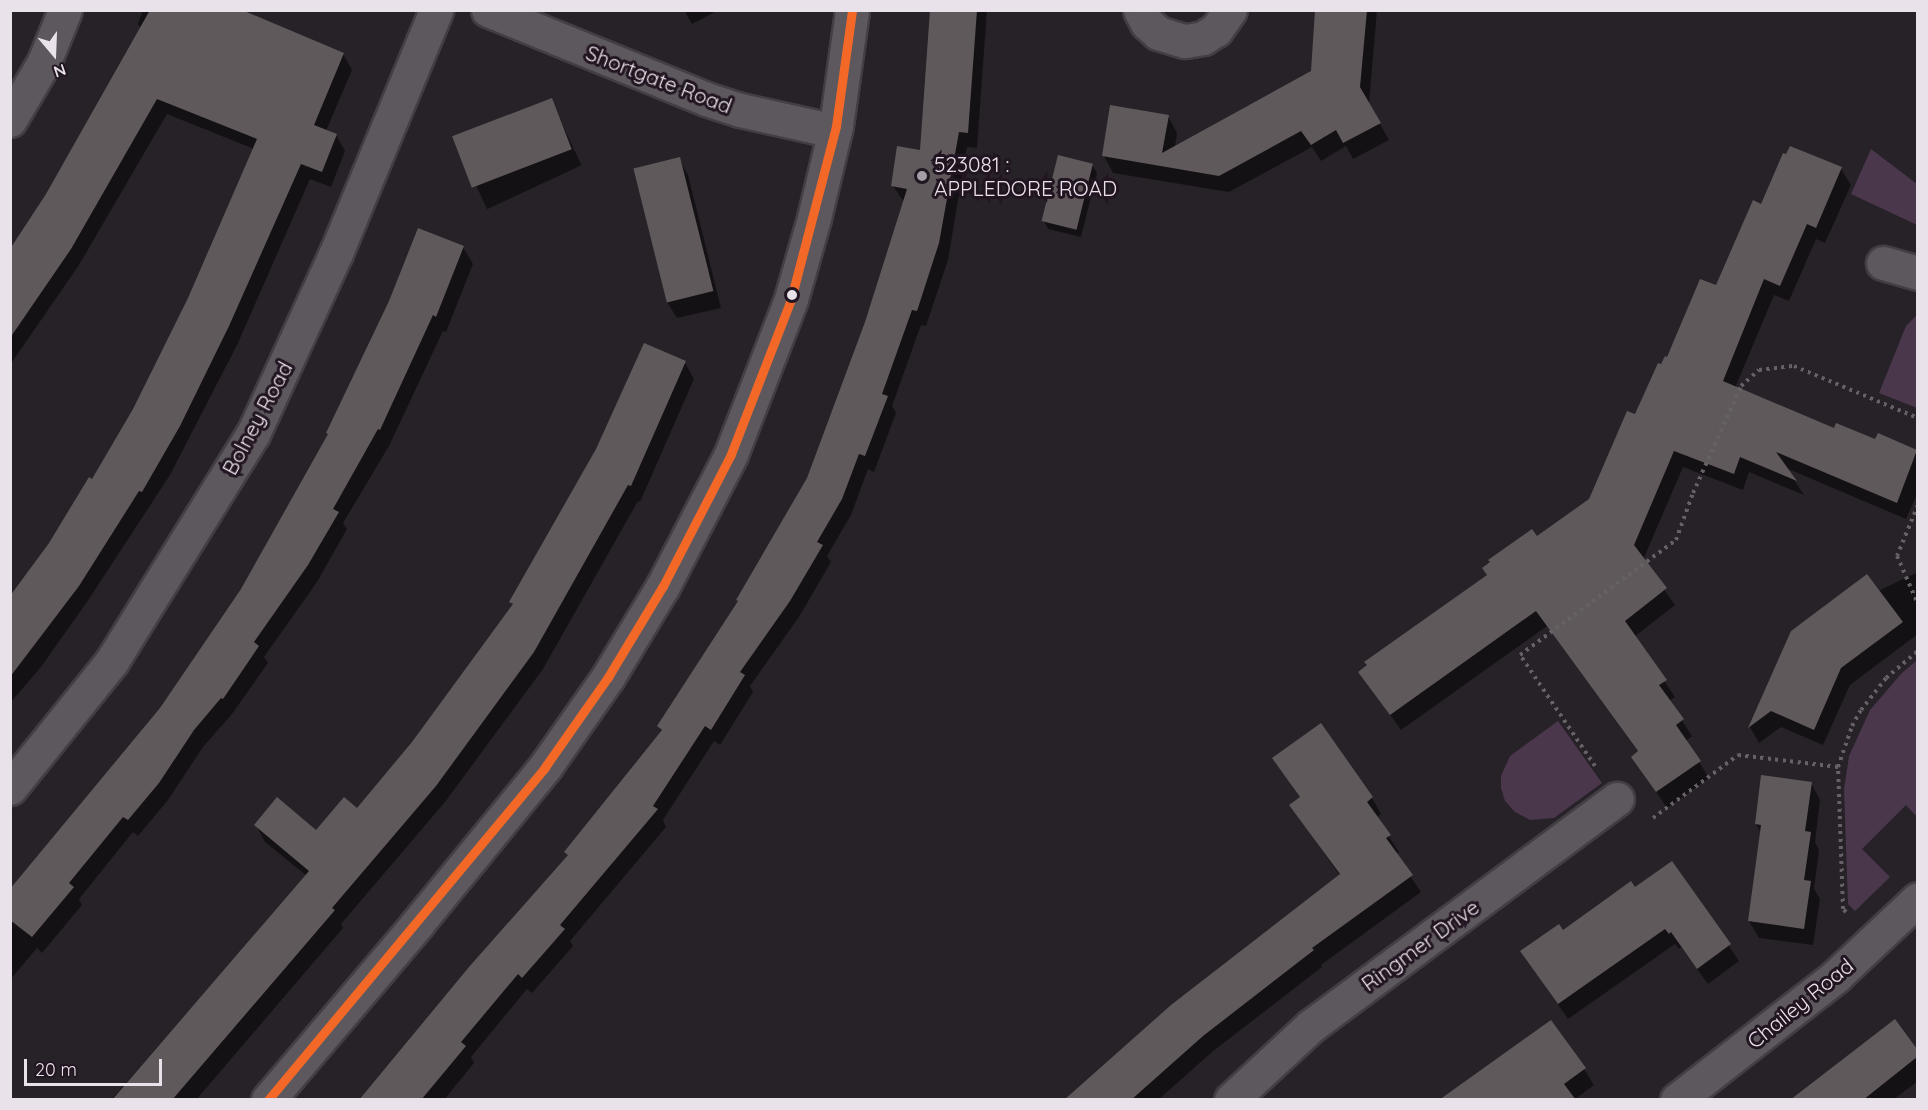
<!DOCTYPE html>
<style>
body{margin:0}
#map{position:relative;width:1928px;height:1110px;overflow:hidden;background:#272128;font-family:Quicksand,sans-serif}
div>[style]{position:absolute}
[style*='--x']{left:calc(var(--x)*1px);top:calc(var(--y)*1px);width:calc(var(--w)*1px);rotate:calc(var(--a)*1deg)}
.green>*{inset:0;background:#4a374c}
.shadow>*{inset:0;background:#0007;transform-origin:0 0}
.building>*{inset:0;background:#60595c;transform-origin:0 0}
.path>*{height:4px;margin-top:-2px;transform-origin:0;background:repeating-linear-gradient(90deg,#656165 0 3px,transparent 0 7.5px)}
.roads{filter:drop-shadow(2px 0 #433e44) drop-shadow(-2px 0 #433e44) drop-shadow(0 2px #433e44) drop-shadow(0 -2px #433e44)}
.minor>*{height:33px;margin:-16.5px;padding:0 16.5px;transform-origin:16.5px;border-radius:16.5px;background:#5d585d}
.bus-1>*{height:9px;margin:-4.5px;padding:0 4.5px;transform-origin:4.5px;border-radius:4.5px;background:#f36827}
.dots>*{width:16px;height:16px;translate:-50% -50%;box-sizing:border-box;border:3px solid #201521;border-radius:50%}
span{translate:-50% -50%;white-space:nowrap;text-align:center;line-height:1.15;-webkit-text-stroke:6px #201521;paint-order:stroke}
.street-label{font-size:21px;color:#e9e2ea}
.poi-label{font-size:21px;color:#e9e2ea}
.left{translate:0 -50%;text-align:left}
.frame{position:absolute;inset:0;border:12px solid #e9e2ea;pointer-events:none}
.north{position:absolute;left:24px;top:24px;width:60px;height:60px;-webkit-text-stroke:4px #201521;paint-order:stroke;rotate:161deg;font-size:16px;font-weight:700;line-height:24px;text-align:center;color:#e9e2ea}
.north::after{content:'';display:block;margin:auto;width:21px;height:27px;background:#e9e2ea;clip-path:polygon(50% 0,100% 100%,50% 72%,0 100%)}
.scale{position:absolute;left:24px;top:1059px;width:138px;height:27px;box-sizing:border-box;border:3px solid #e9e2ea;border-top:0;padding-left:8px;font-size:18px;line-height:21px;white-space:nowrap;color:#e9e2ea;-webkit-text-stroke:4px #201521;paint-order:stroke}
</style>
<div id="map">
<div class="green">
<div style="clip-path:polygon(1871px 149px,1917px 184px,1917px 225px,1851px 194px)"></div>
<div style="clip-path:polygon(1917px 315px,1917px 408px,1879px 393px,1906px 326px)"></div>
<div style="clip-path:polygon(1917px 660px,1917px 817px,1906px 805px,1862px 849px,1890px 877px,1855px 911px,1848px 904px,1847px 875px,1844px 789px,1849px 756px,1870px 710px,1901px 674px)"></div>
<div style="clip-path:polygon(1558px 721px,1602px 783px,1554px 818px,1530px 820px,1515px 812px,1505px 801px,1501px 788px,1501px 776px,1510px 756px)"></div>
</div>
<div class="shadow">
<div style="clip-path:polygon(143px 10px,238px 10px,343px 54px,352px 70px,326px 131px,336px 135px,345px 151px,331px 187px,310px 179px,238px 343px,170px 475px,87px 602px,41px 667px,10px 703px,10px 598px,93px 481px,134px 409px,189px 299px,254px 149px,167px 114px,79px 265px,10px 365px,10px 252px,31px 221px,141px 29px,138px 24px)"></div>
<div style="clip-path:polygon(684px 10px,719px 10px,692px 24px)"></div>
<div style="clip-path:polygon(932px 10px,987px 10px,977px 148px,967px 147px,948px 260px,926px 326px,921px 325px,892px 406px,896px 413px,874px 472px,868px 469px,851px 515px,827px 556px,831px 562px,799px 617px,750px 686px,753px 692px,720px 745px,714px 741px,663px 820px,666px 827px,570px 941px,573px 946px,532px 993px,527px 989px,471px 1057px,474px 1063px,444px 1100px,360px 1100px,569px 857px,566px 852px,662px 732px,658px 726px,739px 603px,737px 600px,809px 478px,867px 322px,904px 202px,893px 186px,921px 152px)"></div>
<div style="clip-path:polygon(1317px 10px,1377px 10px,1369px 104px,1389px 140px,1353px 159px,1346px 146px,1321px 161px,1312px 147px,1229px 192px,1113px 173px,1104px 156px,1168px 116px,1177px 133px,1175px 147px,1312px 72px)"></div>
<div style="left:551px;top:100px;width:72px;height:104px;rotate:65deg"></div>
<div style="clip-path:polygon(679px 159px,688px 175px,721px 308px,677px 318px,667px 302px,635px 169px)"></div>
<div style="clip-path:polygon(1092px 165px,1097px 173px,1081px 237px,1048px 229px,1044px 221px)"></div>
<div style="clip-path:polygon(1841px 169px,1851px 185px,1825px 243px,1816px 239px,1789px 301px,1774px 295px,1735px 388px,1835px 430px,1876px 441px,1878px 435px,1918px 452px,1918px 492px,1906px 519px,1786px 468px,1804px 495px,1749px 472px,1743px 490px,1683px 467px,1643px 560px,1675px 605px,1634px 637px,1675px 697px,1669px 701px,1692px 736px,1686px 741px,1709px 778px,1667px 808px,1633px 757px,1639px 753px,1547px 626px,1401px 730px,1360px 672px,1590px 500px,1662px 366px,1716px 287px,1762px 206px)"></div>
<div style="clip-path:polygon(463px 247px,473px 264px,446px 332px,443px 331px,389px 446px,343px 523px,347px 529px,317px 582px,264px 657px,268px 663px,232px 714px,203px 747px,168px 800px,138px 836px,133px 832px,79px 899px,82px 905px,42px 953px,37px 948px,10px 980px,10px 891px,161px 709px,242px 589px,329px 436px,327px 433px)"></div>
<div style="clip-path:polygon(685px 363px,694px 379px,640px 502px,638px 501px,543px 669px,445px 802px,341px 924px,343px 928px,196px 1100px,111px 1100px,307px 876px,265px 842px,256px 825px,316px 832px,357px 810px,413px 743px,513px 605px,511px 602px)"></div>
<div style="clip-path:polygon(1918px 572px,1918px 634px,1850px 685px,1823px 745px,1781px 727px,1759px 743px,1750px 727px,1792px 632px)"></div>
<div style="clip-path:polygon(1321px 725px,1372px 798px,1381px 814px,1377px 818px,1399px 852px,1395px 854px,1421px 892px,1321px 965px,1322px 967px,1212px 1052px,1158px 1100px,1066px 1100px,1340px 876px,1291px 805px,1301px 799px,1274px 758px)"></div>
<div style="clip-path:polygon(1811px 783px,1820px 800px,1815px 842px,1819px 850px,1814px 889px,1820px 899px,1813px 945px,1759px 938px,1749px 921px,1761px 833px,1756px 824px)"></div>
<div style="clip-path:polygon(1672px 863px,1739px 961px,1708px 984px,1681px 947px,1679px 949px,1675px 944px,1568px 1019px,1522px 952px,1562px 932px,1635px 889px)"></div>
<div style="clip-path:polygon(1895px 1022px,1918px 1051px,1918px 1081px,1893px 1100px,1792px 1100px)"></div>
<div style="clip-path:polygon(1584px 1069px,1594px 1085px,1574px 1100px,1465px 1100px)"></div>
</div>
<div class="building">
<div style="clip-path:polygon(150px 10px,242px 10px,344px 53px,314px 125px,337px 134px,322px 172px,301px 164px,229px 326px,180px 426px,142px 492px,139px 491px,79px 586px,10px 677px,10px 596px,49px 543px,89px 477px,92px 479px,133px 409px,188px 298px,257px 139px,157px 99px,71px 249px,10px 338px,10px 249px,46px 194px)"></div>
<div style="clip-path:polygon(930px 10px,977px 10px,968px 133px,959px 132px,939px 243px,917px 311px,912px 310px,882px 394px,888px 396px,865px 456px,859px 454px,842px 499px,817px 542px,823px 545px,790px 601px,740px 672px,745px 675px,711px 730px,705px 726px,653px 806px,658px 809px,560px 925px,565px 929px,522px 978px,518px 974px,461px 1042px,466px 1046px,421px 1100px,359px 1100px,469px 967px,568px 855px,564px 852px,662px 730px,657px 726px,738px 601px,736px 600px,807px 478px,865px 322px,907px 189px,891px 186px,897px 146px,920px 150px)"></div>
<div style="clip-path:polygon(1315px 10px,1367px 10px,1360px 87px,1381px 123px,1343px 143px,1336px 130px,1311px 145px,1301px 131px,1219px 176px,1102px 156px,1110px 105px,1169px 115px,1162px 153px,1311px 71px)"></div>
<div style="left:552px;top:98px;width:55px;height:107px;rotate:69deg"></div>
<div style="clip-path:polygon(1790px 146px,1842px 167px,1816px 228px,1807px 224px,1780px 286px,1764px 279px,1723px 381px,1834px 428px,1836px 423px,1875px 439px,1878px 433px,1917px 450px,1897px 503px,1776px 452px,1797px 481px,1740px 457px,1734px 474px,1674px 451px,1634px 545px,1667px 588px,1625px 621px,1667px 680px,1659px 685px,1684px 719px,1676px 725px,1701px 761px,1656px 792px,1631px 757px,1638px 751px,1536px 611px,1390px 715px,1358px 672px,1367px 665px,1364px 662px,1487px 575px,1482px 568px,1490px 562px,1488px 560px,1532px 529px,1537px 536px,1589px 499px,1627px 411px,1635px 414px,1658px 363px,1661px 364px,1665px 356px,1667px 357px,1700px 279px,1716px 285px,1753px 200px,1761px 204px,1783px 153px,1786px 154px)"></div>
<div style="left:1058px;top:155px;width:36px;height:68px;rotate:14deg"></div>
<div style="left:680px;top:157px;width:138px;height:48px;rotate:76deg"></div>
<div style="clip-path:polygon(418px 228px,464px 246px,436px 317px,433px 315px,380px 430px,378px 429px,333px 509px,339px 512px,308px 565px,254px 642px,259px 646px,223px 699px,221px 698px,194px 730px,159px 783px,128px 820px,123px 817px,69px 883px,74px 887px,32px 937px,10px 920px,10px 889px,160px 708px,241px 589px,328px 434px,326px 433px,389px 301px)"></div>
<div style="clip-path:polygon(644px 343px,686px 361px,631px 486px,628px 485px,534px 652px,436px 786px,332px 908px,335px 910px,172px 1100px,112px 1100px,309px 871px,254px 825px,277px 797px,316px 830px,344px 797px,357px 808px,412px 742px,513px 604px,509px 602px,596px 449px)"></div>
<div style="clip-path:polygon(1867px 574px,1903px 622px,1841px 668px,1814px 730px,1771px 711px,1748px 728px,1791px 631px)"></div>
<div style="clip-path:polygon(1321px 723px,1373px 797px,1367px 802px,1391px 835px,1386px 838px,1413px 875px,1312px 948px,1314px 950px,1203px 1036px,1131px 1100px,1064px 1100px,1171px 1005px,1340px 874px,1289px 805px,1300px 797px,1272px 758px)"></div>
<div style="clip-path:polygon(1761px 775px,1812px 782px,1805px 831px,1811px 832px,1804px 880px,1811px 881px,1804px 929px,1748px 921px,1761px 825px,1755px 824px)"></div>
<div style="clip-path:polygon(1672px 861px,1731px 944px,1697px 969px,1671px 932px,1669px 934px,1665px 929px,1558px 1004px,1520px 951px,1559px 924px,1563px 930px,1631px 881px,1635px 887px)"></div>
<div style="clip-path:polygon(1895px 1019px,1917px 1049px,1917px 1057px,1863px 1100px,1790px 1100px)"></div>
<div style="clip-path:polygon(1551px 1020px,1586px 1068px,1564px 1084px,1576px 1100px,1439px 1100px)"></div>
</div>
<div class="path">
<div style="--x:1918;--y:505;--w:55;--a:112.4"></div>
<div style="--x:1897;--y:556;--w:52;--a:66.4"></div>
<div style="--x:1595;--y:766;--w:134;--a:-124"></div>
<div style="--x:1520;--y:655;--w:194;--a:-36.4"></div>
<div style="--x:1676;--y:540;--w:50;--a:-70.1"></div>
<div style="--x:1693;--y:493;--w:117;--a:-65.8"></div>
<div style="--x:1741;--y:386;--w:24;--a:-42"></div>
<div style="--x:1759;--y:370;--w:35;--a:-7"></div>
<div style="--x:1794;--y:366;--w:134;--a:22.8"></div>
<div style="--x:1653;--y:818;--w:106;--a:-36.5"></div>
<div style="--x:1738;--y:755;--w:101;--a:6.8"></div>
<div style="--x:1846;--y:912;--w:4;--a:-135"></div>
<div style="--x:1843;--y:909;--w:142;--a:-92"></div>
<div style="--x:1838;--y:767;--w:43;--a:-71.1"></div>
<div style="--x:1852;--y:726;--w:18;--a:-61"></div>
<div style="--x:1861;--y:710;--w:41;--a:-52"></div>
<div style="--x:1886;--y:678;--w:42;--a:-40.2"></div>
</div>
<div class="roads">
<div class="minor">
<div style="--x:488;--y:10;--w:235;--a:22.2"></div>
<div style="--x:706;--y:99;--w:36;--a:18"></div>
<div style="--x:740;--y:110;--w:97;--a:12.5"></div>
<div style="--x:1140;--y:10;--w:15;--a:62"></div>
<div style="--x:1147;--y:23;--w:15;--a:42"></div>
<div style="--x:1158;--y:33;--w:28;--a:17"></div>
<div style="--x:1185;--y:41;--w:18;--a:-9"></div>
<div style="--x:1203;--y:38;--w:15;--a:-32"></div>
<div style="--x:1216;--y:30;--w:24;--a:-55"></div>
<div style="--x:10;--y:120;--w:67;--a:-59.6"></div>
<div style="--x:44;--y:62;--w:56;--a:-68"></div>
<div style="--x:1883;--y:263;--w:36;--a:16"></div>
<div style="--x:10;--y:788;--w:163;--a:-51.2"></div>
<div style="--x:112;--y:661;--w:267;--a:-58.2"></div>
<div style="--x:253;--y:434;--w:199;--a:-65.4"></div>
<div style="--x:336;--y:253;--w:263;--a:-67.6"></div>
<div style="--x:268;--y:1100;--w:231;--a:-49.7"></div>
<div style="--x:417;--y:924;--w:203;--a:-50.8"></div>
<div style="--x:545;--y:767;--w:110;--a:-55"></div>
<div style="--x:608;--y:677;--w:106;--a:-58.9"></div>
<div style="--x:663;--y:586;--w:148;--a:-62.7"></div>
<div style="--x:731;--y:454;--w:166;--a:-68.8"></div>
<div style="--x:791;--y:299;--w:84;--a:-74.1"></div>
<div style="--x:814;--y:218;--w:95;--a:-76.6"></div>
<div style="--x:836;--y:126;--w:117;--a:-82.1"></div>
<div style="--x:1231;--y:1100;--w:109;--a:-42.8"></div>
<div style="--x:1311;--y:1026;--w:381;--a:-36.6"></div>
<div style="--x:1677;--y:1100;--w:202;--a:-37.9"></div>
<div style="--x:1836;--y:976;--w:112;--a:-43.2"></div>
</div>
</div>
<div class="bus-1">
<div style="--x:268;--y:1100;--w:433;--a:-50.2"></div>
<div style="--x:545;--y:767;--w:110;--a:-55"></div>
<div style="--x:608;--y:677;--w:106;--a:-58.9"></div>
<div style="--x:663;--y:586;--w:148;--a:-62.7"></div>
<div style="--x:731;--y:454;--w:166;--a:-68.8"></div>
<div style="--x:791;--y:299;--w:179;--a:-75.4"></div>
<div style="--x:836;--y:126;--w:117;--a:-82.1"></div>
</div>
<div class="dots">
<div style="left:922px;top:176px;background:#a59ea6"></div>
<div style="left:792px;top:295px;background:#e9e2ea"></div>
</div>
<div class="street-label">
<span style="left:659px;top:79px;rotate:21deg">Shortgate Road</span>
<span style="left:257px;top:418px;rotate:-62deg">Bolney Road</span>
<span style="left:1420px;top:945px;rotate:-36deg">Ringmer Drive</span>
<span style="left:1800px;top:1003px;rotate:-39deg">Chailey Road</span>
</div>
<div class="poi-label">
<span class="left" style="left:934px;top:176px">523081 :<br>APPLEDORE ROAD</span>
</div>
<div class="frame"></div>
<div class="north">N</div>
<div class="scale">20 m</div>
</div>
